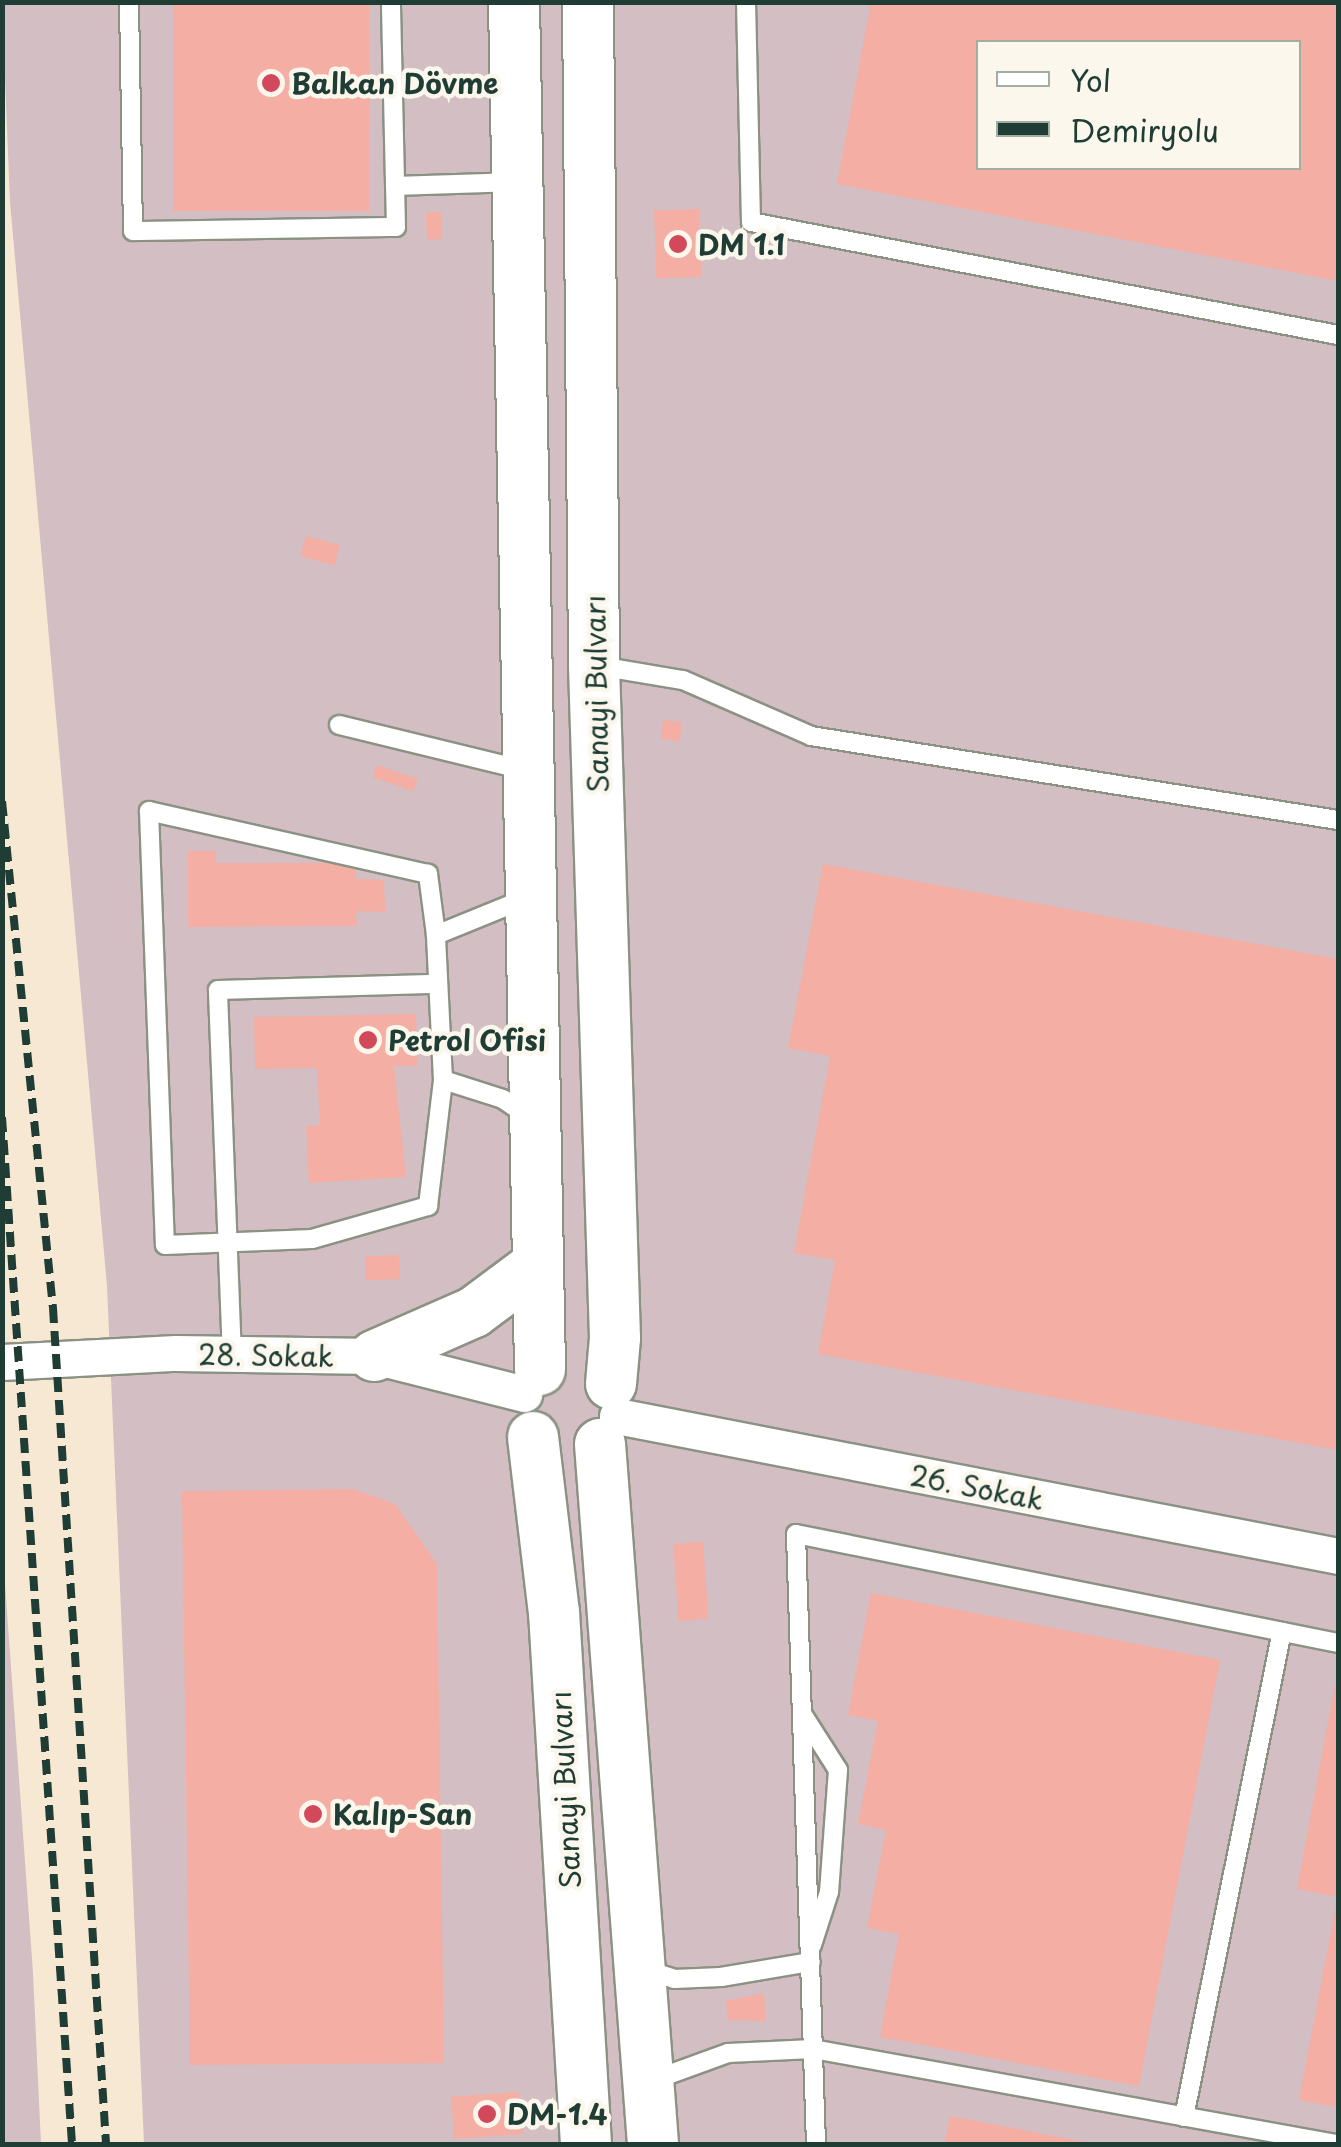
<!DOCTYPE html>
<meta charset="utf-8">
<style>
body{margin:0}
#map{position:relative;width:1341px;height:2147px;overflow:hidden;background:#f7e8d3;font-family:"Playpen Sans",sans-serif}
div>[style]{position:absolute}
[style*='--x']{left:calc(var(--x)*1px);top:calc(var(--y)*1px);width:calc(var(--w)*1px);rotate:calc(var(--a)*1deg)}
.industrial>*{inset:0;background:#d2bec3}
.building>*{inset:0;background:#f5aea3;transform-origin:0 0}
.roads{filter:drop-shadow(2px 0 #8b9284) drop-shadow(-2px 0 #8b9284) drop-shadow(0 2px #8b9284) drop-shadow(0 -2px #8b9284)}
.lane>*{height:18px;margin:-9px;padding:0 9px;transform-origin:9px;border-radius:9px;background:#fff}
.street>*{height:35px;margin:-17.5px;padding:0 17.5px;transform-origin:17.5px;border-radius:17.5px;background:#fff}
.secondary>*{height:50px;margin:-25px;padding:0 25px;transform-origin:25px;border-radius:25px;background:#fff}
.rail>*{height:8px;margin-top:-4px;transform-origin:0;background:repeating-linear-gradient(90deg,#1f3d34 0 15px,transparent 0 23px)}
.dots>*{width:28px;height:28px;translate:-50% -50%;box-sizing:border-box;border:5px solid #fbf7ec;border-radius:50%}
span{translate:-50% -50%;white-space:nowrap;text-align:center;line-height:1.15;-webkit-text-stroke:9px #fbf7ec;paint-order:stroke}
.poi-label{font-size:28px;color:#1f3d34;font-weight:700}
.left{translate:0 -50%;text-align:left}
.street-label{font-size:28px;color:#1f3d34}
.frame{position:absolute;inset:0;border:5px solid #1f3d34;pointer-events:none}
.legend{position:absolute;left:976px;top:40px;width:325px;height:130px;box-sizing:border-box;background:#fbf7ec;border:2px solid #a3ada2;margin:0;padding:12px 18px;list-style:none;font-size:30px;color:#1f3d34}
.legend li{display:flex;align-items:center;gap:20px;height:50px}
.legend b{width:50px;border:2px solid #a3ada2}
</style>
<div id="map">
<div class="industrial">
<div style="clip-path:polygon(evenodd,2px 3px,1338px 3px,1338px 2144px,144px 2144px,107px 1286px,10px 202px,2px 3px,978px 42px,1298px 42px,1298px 168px,978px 168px,978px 42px)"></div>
<div style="clip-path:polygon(2px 1542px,33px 1973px,41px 2144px,3px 2144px)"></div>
</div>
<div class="building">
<div style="left:173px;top:2px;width:196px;height:209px"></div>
<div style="clip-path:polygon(evenodd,871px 2px,1338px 2px,1338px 281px,837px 184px,871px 2px,978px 42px,1298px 42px,1298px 168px,978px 168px,978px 42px)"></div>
<div style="left:699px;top:209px;width:68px;height:45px;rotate:88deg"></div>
<div style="left:441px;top:212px;width:27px;height:15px;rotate:88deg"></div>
<div style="left:306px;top:536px;width:35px;height:21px;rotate:15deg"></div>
<div style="left:663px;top:720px;width:19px;height:19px;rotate:6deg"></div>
<div style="left:377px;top:765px;width:43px;height:13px;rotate:19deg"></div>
<div style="clip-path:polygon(188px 851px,216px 851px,216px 863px,356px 863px,356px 879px,384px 880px,385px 912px,356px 911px,357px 926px,188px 927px)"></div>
<div style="clip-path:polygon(823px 864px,1338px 959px,1338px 1450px,818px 1354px,835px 1260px,794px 1253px,830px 1056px,788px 1048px)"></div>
<div style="clip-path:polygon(416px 1014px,417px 1066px,394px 1066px,406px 1177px,309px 1183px,306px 1126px,320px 1125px,317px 1068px,255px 1069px,254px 1017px)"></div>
<div style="left:399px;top:1255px;width:24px;height:34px;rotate:88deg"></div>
<div style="clip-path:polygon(353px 1489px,395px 1504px,437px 1564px,444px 2063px,190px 2065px,182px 1491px)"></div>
<div style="left:703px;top:1542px;width:77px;height:30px;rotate:86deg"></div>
<div style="clip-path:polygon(871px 1593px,1220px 1660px,1139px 2086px,880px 2037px,899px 1934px,867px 1928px,886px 1830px,858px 1824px,878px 1721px,848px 1715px)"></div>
<div style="clip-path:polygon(1335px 1684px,1338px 1684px,1338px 1897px,1297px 1889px)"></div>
<div style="clip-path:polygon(1337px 1900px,1338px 1901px,1338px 2107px,1299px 2100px)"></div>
<div style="clip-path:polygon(764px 1993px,766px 2021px,728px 2020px,726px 2001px)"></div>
<div style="left:520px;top:2092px;width:42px;height:69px;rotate:86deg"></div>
<div style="clip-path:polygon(950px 2116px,1091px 2143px,1091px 2144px,944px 2144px)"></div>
</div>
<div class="roads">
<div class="lane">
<div style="--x:129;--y:2;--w:229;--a:89"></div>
<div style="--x:133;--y:231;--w:263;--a:-0.9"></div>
<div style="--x:396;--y:227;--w:225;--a:-91.3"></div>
<div style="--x:746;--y:2;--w:220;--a:88.7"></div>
<div style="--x:751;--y:222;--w:598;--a:10.9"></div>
<div style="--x:395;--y:186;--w:122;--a:-1.9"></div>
<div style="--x:599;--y:666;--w:85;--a:9.5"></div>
<div style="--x:683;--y:680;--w:140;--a:23.6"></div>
<div style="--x:811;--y:736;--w:534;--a:9.06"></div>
<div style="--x:339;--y:725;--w:194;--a:13.7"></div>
<div style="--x:436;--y:935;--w:62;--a:-97.5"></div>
<div style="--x:428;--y:874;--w:286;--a:-167.3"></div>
<div style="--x:149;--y:811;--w:434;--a:87.9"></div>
<div style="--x:165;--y:1245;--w:147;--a:-2.3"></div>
<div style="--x:312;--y:1239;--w:121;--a:-15.9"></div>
<div style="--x:428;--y:1206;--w:127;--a:-83.2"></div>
<div style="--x:528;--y:1116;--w:30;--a:-146"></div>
<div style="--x:503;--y:1099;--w:63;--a:-162.4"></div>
<div style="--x:443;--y:1080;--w:145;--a:-92.8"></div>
<div style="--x:436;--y:935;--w:100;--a:-22.2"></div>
<div style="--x:232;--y:1357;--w:367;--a:-92.2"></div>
<div style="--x:218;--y:990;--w:220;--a:-1.6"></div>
<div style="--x:803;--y:1715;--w:65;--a:57.5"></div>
<div style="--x:838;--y:1770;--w:122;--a:94.2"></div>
<div style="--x:829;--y:1892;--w:56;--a:107.8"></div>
<div style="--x:644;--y:1969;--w:32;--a:18"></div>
<div style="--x:674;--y:1979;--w:47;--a:-2.4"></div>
<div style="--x:721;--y:1977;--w:91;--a:-9.5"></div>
<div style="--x:651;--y:2081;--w:82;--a:-20"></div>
<div style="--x:728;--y:2053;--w:85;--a:-2.7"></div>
<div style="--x:813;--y:2049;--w:532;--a:10.3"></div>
<div style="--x:1184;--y:2117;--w:495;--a:-78.6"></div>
<div style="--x:816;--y:2144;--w:610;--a:-91.88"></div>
<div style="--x:796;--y:1534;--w:553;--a:11.37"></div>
</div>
<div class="street">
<div style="--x:2;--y:1362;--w:174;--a:-3"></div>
<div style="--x:176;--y:1353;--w:198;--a:0.9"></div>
<div style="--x:374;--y:1356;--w:155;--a:14.2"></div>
<div style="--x:617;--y:1416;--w:734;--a:10.99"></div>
</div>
<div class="secondary">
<div style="--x:514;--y:2;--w:1368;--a:88.91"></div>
<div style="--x:588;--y:2;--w:664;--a:89.48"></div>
<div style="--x:594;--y:666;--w:672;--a:88.21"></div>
<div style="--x:615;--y:1338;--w:46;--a:95"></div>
<div style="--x:374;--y:1356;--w:109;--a:-23.7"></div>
<div style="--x:474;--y:1312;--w:79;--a:-36.7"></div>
<div style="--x:533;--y:1437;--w:176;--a:83.2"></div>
<div style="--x:554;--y:1612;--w:533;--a:86.56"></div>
<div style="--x:600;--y:1444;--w:702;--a:85.67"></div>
</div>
</div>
<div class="rail">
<div style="--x:2;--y:801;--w:510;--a:84.26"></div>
<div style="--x:53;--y:1308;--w:838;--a:86.37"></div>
<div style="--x:2;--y:1117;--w:1029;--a:86.1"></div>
</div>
<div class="dots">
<div style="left:271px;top:83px;background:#d1495b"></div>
<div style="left:678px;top:244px;background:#d1495b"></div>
<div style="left:368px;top:1040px;background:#d1495b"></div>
<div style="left:313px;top:1814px;background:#d1495b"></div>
<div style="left:487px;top:2114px;background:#d1495b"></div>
</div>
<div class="poi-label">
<span class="left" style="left:291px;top:83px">Balkan Dövme</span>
<span class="left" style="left:698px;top:244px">DM 1.1</span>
<span class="left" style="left:388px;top:1040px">Petrol Ofisi</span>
<span class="left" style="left:333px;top:1814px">Kalıp-San</span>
<span class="left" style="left:507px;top:2114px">DM-1.4</span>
</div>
<div class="street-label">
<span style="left:596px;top:694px;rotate:-91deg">Sanayi Bulvarı</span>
<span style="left:266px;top:1355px;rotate:1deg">28. Sokak</span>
<span style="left:977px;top:1487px;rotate:11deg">26. Sokak</span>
<span style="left:565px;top:1790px;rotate:-93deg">Sanayi Bulvarı</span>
</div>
<div class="frame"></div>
<ul class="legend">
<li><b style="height:12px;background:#fff"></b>Yol</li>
<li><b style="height:12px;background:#1f3d34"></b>Demiryolu</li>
</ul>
</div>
